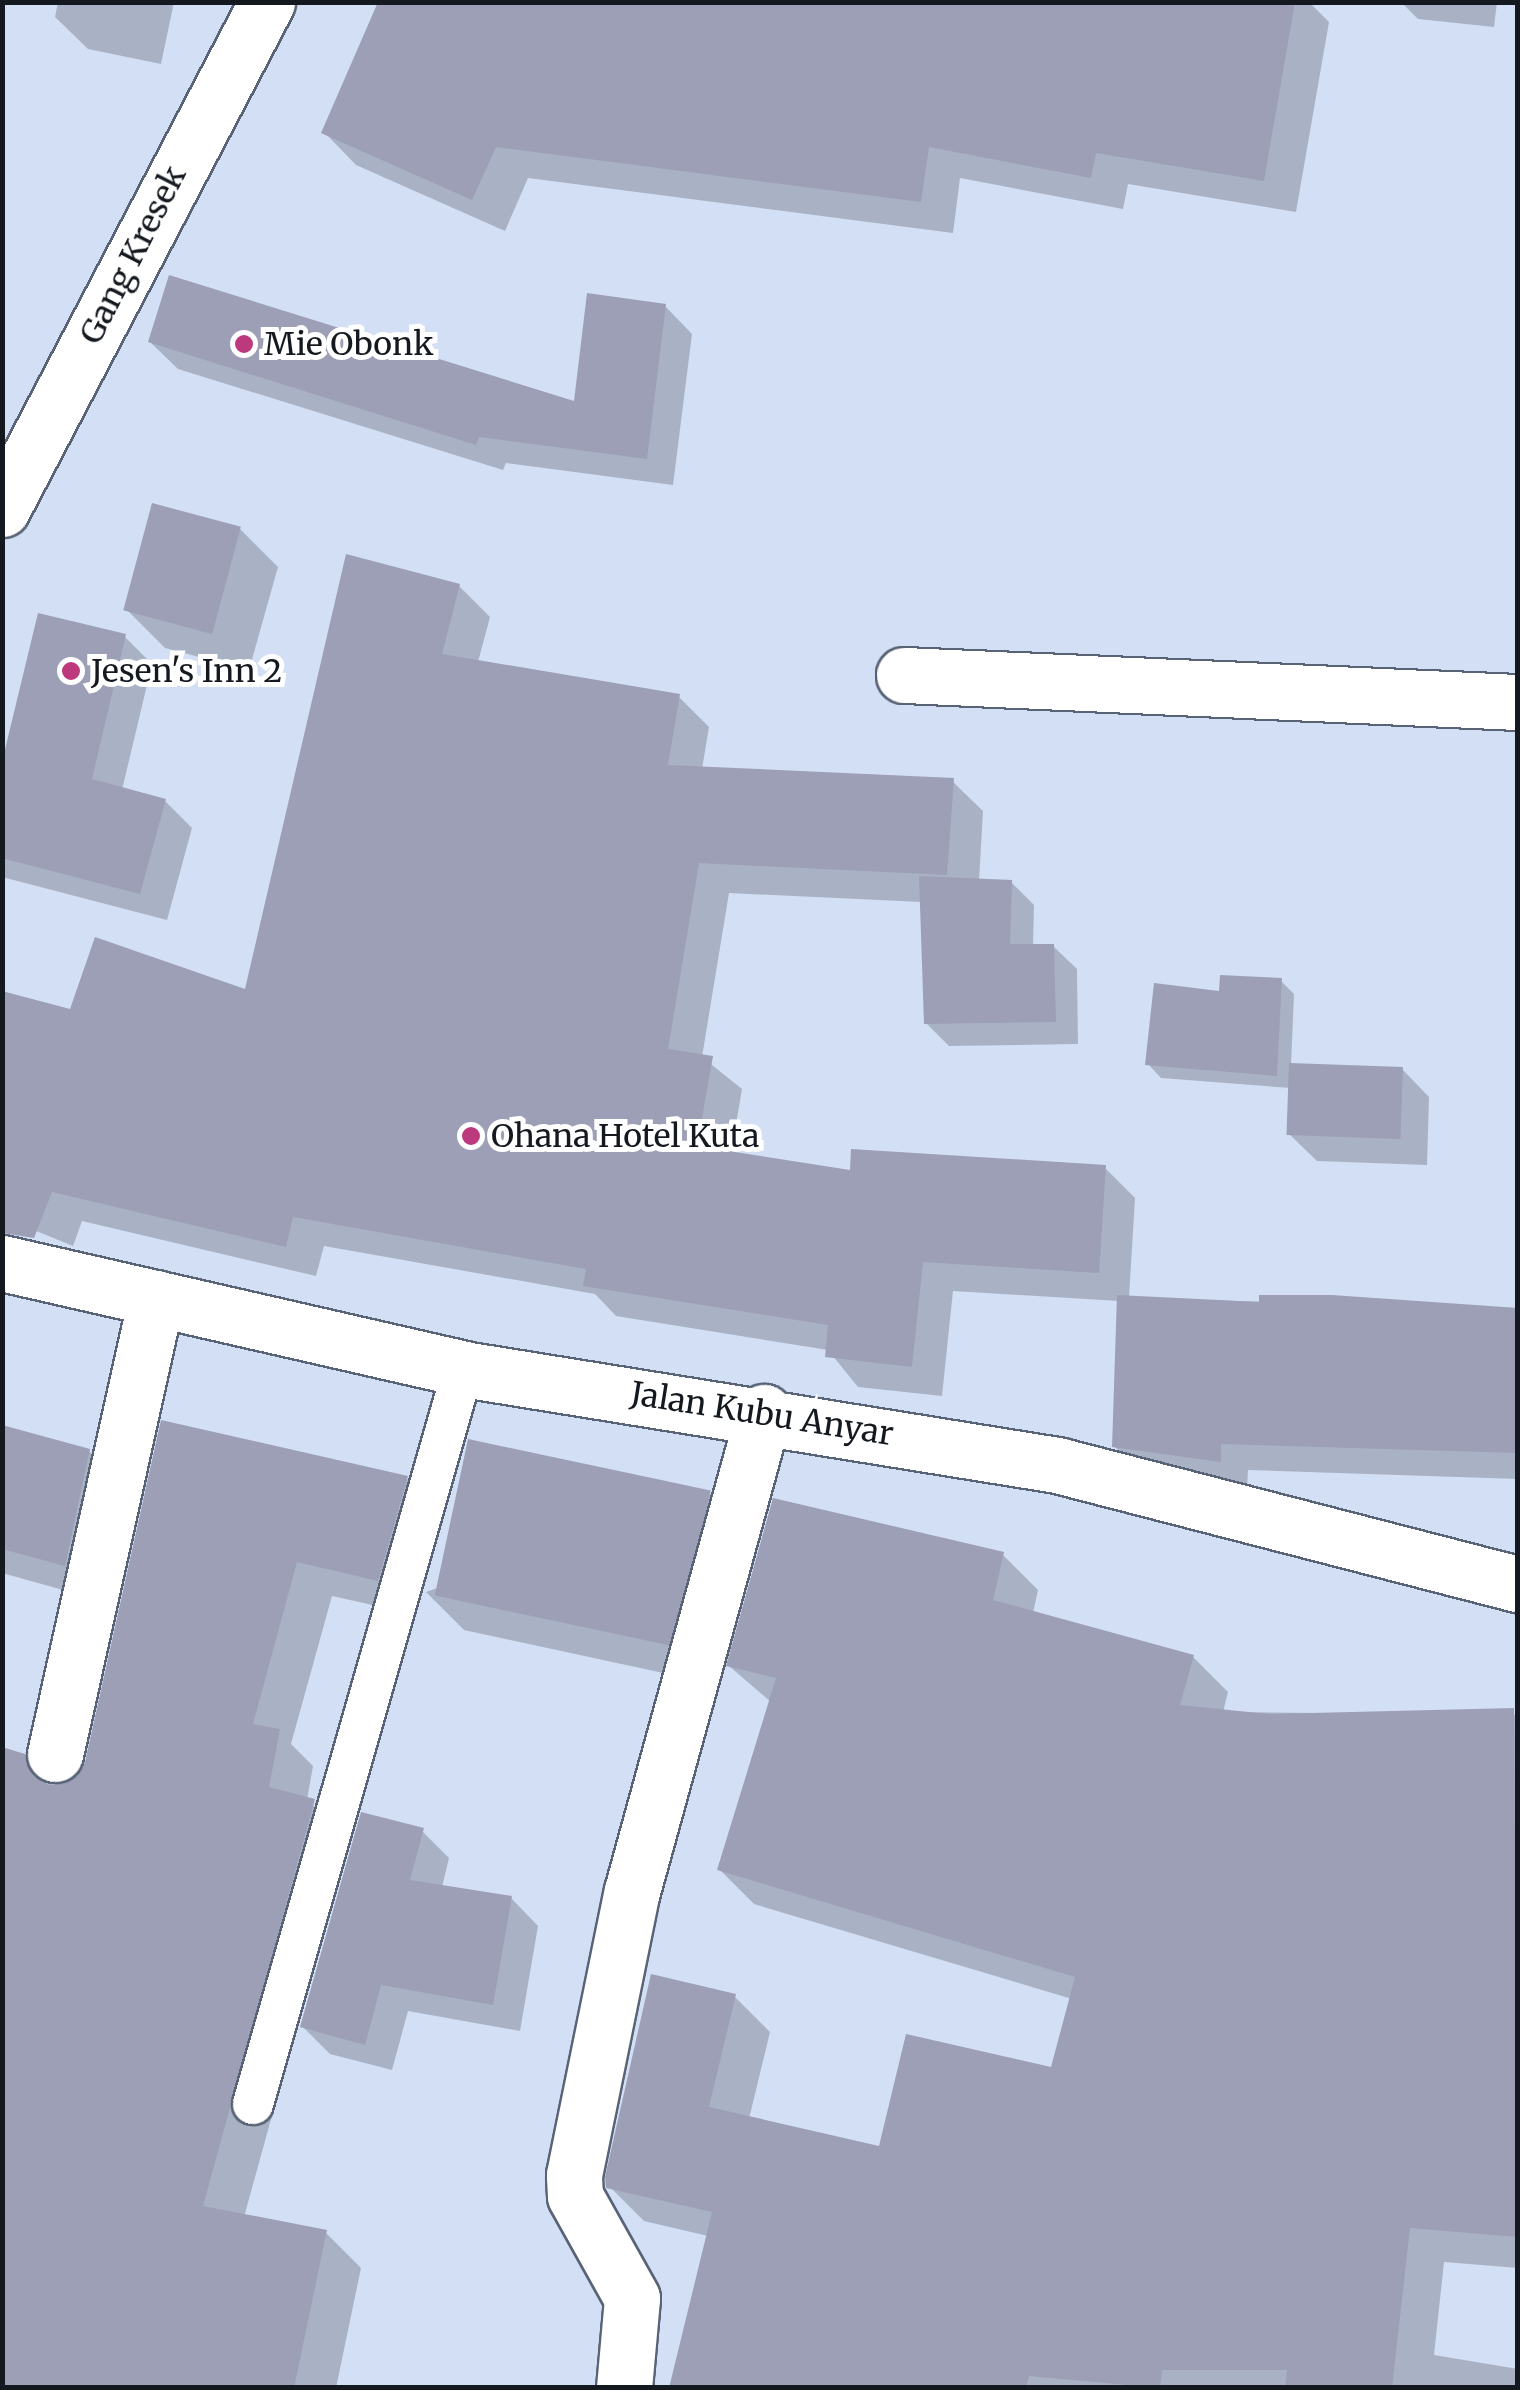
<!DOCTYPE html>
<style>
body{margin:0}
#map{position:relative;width:1520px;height:2390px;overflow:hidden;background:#d2dff5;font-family:Merriweather,serif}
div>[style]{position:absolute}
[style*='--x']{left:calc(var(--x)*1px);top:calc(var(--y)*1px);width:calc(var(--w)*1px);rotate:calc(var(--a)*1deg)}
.shadow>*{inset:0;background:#0003}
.building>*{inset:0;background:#9c9fb6;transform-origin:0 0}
.roads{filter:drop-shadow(2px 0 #586376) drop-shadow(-2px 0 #586376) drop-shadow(0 2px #586376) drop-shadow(0 -2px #586376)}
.lane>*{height:40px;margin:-20px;padding:0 20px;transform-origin:20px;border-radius:20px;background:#fff}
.street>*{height:55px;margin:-27.5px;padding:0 27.5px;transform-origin:27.5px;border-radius:27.5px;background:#fff}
.secondary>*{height:55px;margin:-27.5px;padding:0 27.5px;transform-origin:27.5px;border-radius:27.5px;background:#fff}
.dots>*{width:28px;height:28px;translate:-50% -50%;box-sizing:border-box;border:5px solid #fff;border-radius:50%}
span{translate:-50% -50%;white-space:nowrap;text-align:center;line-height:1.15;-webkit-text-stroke:10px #fff;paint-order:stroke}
.street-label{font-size:32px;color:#141920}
.poi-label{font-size:32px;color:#141920}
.left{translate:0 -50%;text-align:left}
.frame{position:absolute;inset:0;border:5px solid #141920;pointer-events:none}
</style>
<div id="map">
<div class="shadow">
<div style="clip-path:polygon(58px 2px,174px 2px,161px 64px,88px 49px,55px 17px)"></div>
<div style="clip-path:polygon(1231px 2px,1309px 2px,1329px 22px,1296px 212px,1128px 184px,1123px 209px,960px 178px,953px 233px,528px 178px,505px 231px,356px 165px,324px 132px)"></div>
<div style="clip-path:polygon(1401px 2px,1497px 2px,1494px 27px,1418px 19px)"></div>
<div style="clip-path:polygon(665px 306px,692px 334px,673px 485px,506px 463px,503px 470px,178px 369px,150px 342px,576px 404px)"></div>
<div style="clip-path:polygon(240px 529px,278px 567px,249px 670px,165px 648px,127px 610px)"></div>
<div style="clip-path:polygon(459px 586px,490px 617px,478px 662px,678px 696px,709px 727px,702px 769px,952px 781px,983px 811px,979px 881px,1011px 882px,1034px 905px,1033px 946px,1053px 946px,1077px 969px,1078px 1044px,949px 1046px,926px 1023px,922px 902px,729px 893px,702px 1057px,742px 1089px,731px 1154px,852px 1173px,1105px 1168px,1135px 1198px,1129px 1298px,1518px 1309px,1518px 1479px,1248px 1470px,1247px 1488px,1142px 1473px,1114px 1446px,1119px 1301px,953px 1291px,942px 1396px,858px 1387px,828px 1350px,616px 1316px,595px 1294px,324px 1246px,316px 1276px,82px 1221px,73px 1246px,2px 1217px,71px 1012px,247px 992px)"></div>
<div style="clip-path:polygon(125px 637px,152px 664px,122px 790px,165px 801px,192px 828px,167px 920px,2px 877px,2px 757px)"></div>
<div style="clip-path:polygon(1280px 980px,1294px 994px,1291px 1065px,1402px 1069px,1429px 1097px,1427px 1165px,1317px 1161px,1289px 1134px,1291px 1088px,1161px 1078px,1148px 1064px,1221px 994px)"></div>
<div style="clip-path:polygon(163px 1423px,406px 1478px,441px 1513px,413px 1614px,332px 1596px,291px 1744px,313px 1766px,307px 1800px,349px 1837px,244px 2217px,326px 2233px,361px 2268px,336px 2388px,2px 2388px,23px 1756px,54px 1786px,88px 1762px)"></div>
<div style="clip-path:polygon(2px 1428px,89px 1451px,124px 1486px,99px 1600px,2px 1573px)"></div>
<div style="clip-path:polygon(709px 1493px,747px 1531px,705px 1682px,464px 1630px,426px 1592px)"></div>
<div style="clip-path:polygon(1003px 1555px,1038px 1590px,1033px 1613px,1193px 1657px,1228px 1692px,1223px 1712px,1518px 1715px,1518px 2268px,1444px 2262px,1434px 2355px,1518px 2369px,1518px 2388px,671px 2388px,708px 2236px,644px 2221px,609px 2186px,735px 1997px,770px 2032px,749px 2119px,881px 2149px,1053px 2070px,1072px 1999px,754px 1904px,719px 1869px,771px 1702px,729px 1666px)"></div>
<div style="clip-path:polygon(422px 1831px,449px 1858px,442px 1887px,511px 1898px,538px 1926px,520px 2031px,408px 2011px,392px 2070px,330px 2054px,302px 2026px)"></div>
</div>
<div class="building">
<div style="clip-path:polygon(378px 2px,1295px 2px,1264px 181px,1096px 153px,1091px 178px,929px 147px,921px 202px,496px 147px,472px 200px,321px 133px)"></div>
<div style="clip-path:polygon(169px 275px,574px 401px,587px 293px,666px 304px,647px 459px,479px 437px,476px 445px,148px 342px)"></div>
<div style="left:152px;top:503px;width:92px;height:111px;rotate:15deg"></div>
<div style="clip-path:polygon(346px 554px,460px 584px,442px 654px,680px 694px,668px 765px,954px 778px,947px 875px,699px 863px,668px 1049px,713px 1056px,697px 1146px,850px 1170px,851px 1149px,1106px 1165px,1099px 1273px,923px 1262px,912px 1367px,825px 1357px,828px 1325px,583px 1286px,586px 1269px,293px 1217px,286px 1247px,52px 1192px,34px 1238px,2px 1233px,2px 991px,70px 1009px,95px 937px,245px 989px)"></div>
<div style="clip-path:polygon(38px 613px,126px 634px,92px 779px,166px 799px,140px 894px,2px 858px,2px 762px)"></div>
<div style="clip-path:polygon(919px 876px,1012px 880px,1010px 944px,1054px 944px,1056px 1022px,924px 1024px)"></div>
<div style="clip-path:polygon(1220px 975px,1282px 978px,1277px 1076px,1145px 1065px,1154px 983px,1219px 991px)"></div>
<div style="left:1289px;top:1063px;width:114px;height:72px;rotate:2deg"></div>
<div style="clip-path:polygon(1117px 1295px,1259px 1302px,1259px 1295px,1332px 1295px,1518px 1308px,1518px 1453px,1221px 1444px,1221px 1462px,1112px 1447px)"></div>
<div style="clip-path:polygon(161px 1420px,408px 1476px,378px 1581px,297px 1562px,253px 1724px,280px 1729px,269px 1787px,315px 1799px,203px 2206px,327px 2230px,294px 2388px,2px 2388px,2px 1747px,25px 1754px,33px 1776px,49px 1785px,65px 1783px,85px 1762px)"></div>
<div style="clip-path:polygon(2px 1425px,90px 1449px,65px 1566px,2px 1549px)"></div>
<div style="left:468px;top:1439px;width:248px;height:160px;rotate:12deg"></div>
<div style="clip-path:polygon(773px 1498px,1004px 1552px,993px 1600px,1194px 1655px,1180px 1705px,1268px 1714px,1514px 1708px,1518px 2237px,1410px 2228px,1392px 2388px,1285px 2388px,1287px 2370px,1162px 2370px,1160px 2388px,1029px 2376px,1026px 2388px,669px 2388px,712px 2212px,606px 2188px,605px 2177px,651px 1974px,736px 1994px,709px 2107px,879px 2146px,906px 2034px,1051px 2067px,1075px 1977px,717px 1870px,776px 1678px,726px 1666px)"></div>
<div style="clip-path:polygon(361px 1812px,424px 1828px,410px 1880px,512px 1896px,493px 2005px,381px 1985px,365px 2045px,300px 2027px)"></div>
</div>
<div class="roads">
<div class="lane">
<div style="--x:253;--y:2104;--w:764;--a:-74.05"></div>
</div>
<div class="street">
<div style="--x:2;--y:509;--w:572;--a:-62.4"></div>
<div style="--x:904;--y:675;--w:615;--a:2.52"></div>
<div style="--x:55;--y:1754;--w:467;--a:-77.5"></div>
<div style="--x:624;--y:2388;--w:90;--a:-84.9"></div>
<div style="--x:632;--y:2298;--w:117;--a:-119.2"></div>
<div style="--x:575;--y:2196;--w:21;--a:-93"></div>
<div style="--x:574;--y:2175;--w:290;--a:-78.5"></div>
<div style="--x:632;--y:1891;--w:497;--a:-74.6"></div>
</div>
<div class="secondary">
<div style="--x:2;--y:1263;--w:473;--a:12.9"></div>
<div style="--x:463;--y:1369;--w:602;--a:9.18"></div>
<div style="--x:1057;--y:1465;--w:476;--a:14.5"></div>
</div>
</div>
<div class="dots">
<div style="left:244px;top:344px;background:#bd397e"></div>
<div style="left:71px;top:671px;background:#bd397e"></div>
<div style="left:471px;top:1136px;background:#bd397e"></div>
</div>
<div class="street-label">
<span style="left:133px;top:255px;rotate:-63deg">Gang Kresek</span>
<span style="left:762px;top:1414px;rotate:9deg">Jalan Kubu Anyar</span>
</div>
<div class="poi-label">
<span class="left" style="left:264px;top:344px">Mie Obonk</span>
<span class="left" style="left:91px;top:671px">Jesen's Inn 2</span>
<span class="left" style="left:491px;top:1136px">Ohana Hotel Kuta</span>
</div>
<div class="frame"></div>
</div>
